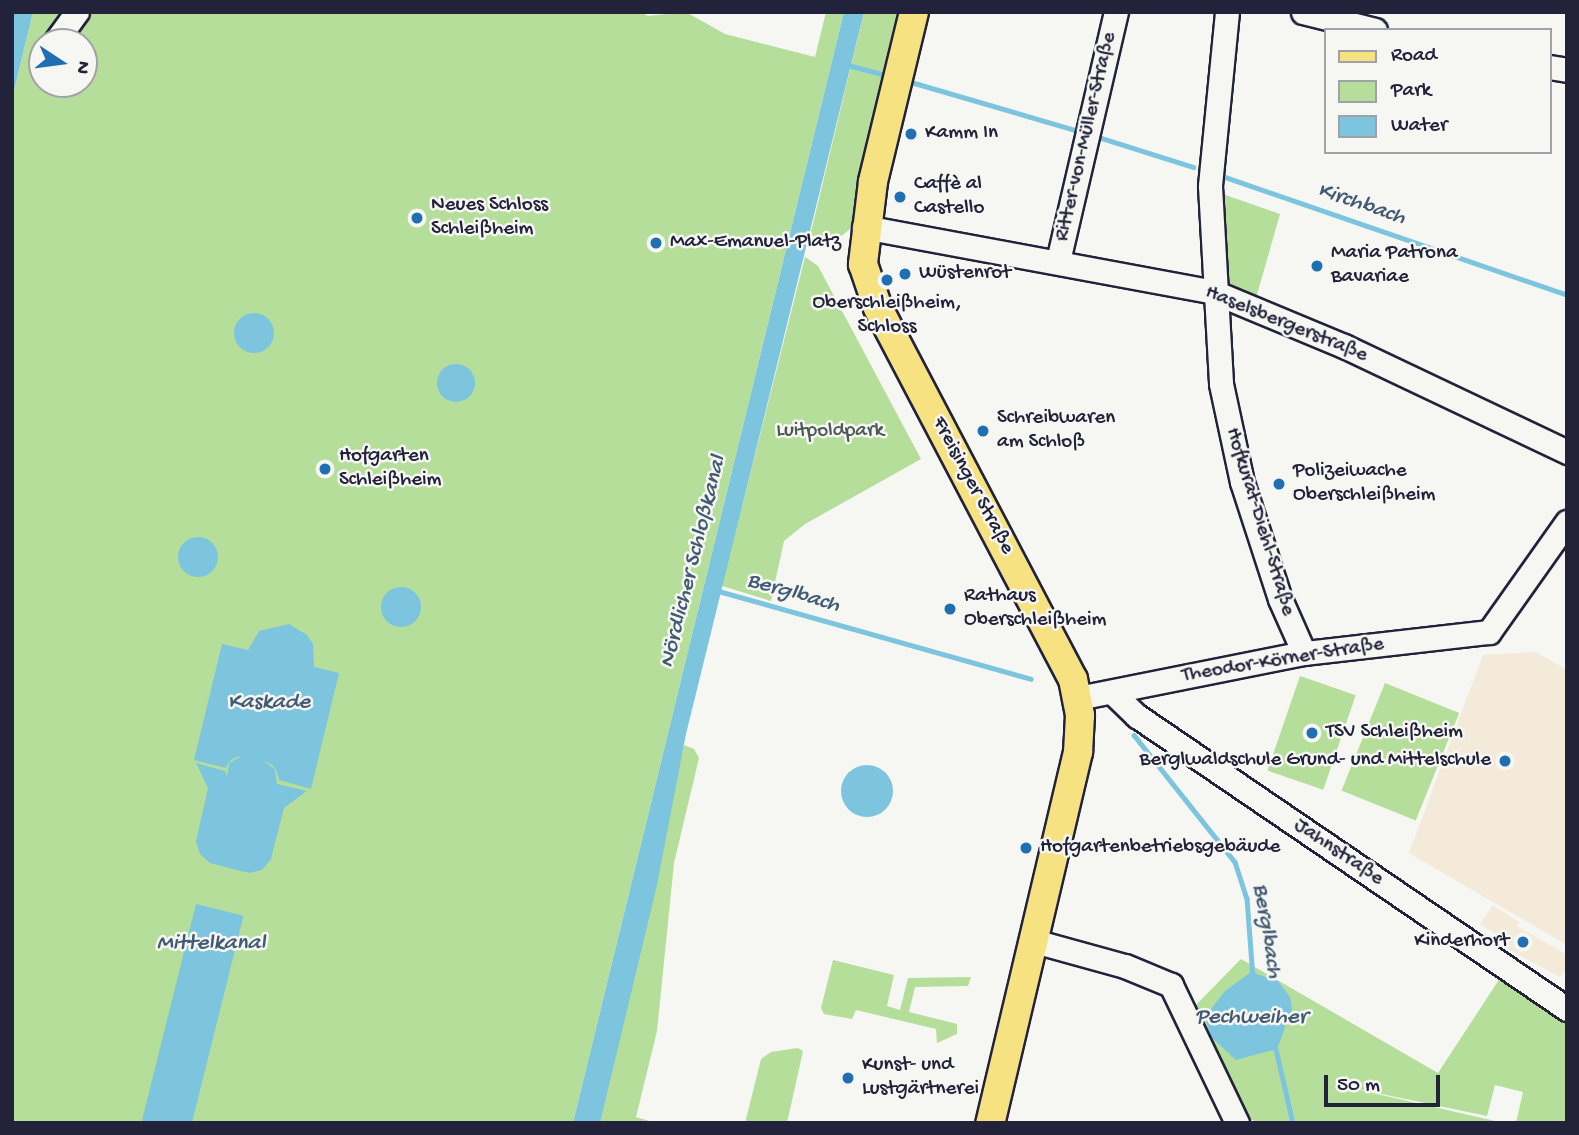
<!DOCTYPE html>
<meta charset="utf-8">
<style>
body{margin:0}
#map{position:relative;width:1579px;height:1135px;overflow:hidden;background:#f6f6f2;font-family:"Gochi Hand",sans-serif}
div>[style]{position:absolute}
[style*='--x']{left:calc(var(--x)*1px);top:calc(var(--y)*1px);width:calc(var(--w)*1px);rotate:calc(var(--a)*1deg)}
.built>*{inset:0;background:#f3ead9}
.green>*{inset:0;background:#b4de9a;transform-origin:0 0}
.water>*{inset:0;background:#7dc5de;transform-origin:0 0}
.round{border-radius:50%}
.stream>*{height:4.5px;margin:-2.25px;padding:0 2.25px;transform-origin:2.25px;border-radius:2.25px;background:#7dc5de}
.roads{filter:drop-shadow(2px 0 #22223b) drop-shadow(-2px 0 #22223b) drop-shadow(0 2px #22223b) drop-shadow(0 -2px #22223b)}
.minor>*{height:23px;margin:-11.5px;padding:0 11.5px;transform-origin:11.5px;border-radius:11.5px;background:#f6f6f2}
.major>*{height:28px;margin:-14px;padding:0 14px;transform-origin:14px;border-radius:14px;background:#f7e281}
.dots>*{width:19px;height:19px;translate:-50% -50%;box-sizing:border-box;border:4px solid #f6f6f2;border-radius:50%}
span{translate:-50% -50%;white-space:nowrap;text-align:center;line-height:1.15;-webkit-text-stroke:5px #f6f6f2;paint-order:stroke}
.poi-label{font-size:21px;color:#22223b}
.left{translate:0 -50%;text-align:left}
.right{translate:-100% -50%;text-align:right}
.street-label{font-size:21px;color:#22223b}
.park-label{font-size:21px;color:#4e5a58}
.water-label{font-size:23px;color:#425b74;font-style:italic}
.frame{position:absolute;inset:0;border:14px solid #22223b;pointer-events:none}
.legend{position:absolute;left:1324px;top:28px;width:228px;height:126px;box-sizing:border-box;background:#f6f6f2;border:2px solid #a1a1a9;margin:0;padding:9px 12px;list-style:none;font-size:21px;color:#22223b}
.legend li{display:flex;align-items:center;gap:14px;height:35px}
.legend b{width:35px;border:2px solid #a1a1a9}
.north{position:absolute;left:28px;top:28px;width:70px;height:70px;box-sizing:border-box;background:#f6f6f2;border:2px solid #a1a1a9;border-radius:50%;rotate:103deg;font-size:19px;font-weight:700;line-height:28px;text-align:center;color:#22223b}
.north::after{content:'';display:block;margin:auto;width:24px;height:32px;background:#1f6fb2;clip-path:polygon(50% 0,100% 100%,50% 72%,0 100%)}
.scale{position:absolute;left:1324px;top:1075px;width:116px;height:32px;box-sizing:border-box;border:4px solid #22223b;border-top:0;padding-left:9px;font-size:21px;line-height:24px;white-space:nowrap;color:#22223b;-webkit-text-stroke:5px #f6f6f2;paint-order:stroke}
</style>
<div id="map">
<div class="built">
<div style="clip-path:polygon(1536px 652px,1567px 670px,1567px 945px,1409px 853px,1483px 655px)"></div>
<div style="clip-path:polygon(1493px 905px,1519px 922px,1517px 926px,1567px 955px,1567px 967px,1560px 977px,1502px 946px,1505px 940px,1480px 924px)"></div>
</div>
<div class="green">
<div style="clip-path:polygon(evenodd,33px 12px,641px 12px,648px 16px,686px 12px,725px 34px,815px 57px,826px 12px,844px 12px,573px 1123px,12px 1123px,12px 99px,33px 12px,42px 42px,84px 42px,84px 84px,42px 84px,42px 42px)"></div>
<div style="clip-path:polygon(864px 12px,904px 12px,850px 229px,839px 238px,810px 236px)"></div>
<div style="clip-path:polygon(1220px 193px,1280px 214px,1256px 298px,1234px 288px,1225px 277px)"></div>
<div style="clip-path:polygon(805px 257px,818px 266px,921px 459px,805px 524px,784px 541px,771px 601px,722px 586px)"></div>
<div style="left:1300px;top:676px;width:59px;height:100px;rotate:19deg"></div>
<div style="left:1385px;top:683px;width:80px;height:116px;rotate:22deg"></div>
<div style="clip-path:polygon(684px 745px,694px 749px,699px 758px,674px 863px,657px 1031px,636px 1117px,656px 1123px,594px 1123px)"></div>
<div style="clip-path:polygon(1241px 959px,1438px 1073px,1508px 966px,1514px 991px,1527px 994px,1567px 1022px,1567px 1123px,1516px 1123px,1523px 1092px,1495px 1085px,1487px 1116px,1329px 1083px,1504px 1123px,1262px 1123px,1232px 1114px,1192px 1009px)"></div>
<div style="clip-path:polygon(833px 960px,894px 975px,887px 1006px,900px 1010px,908px 978px,971px 977px,968px 986px,915px 987px,909px 1012px,957px 1024px,957px 1034px,937px 1043px,936px 1029px,856px 1010px,852px 1019px,824px 1014px,821px 1008px)"></div>
<div style="clip-path:polygon(798px 1048px,803px 1051px,787px 1123px,745px 1123px,761px 1059px,771px 1052px)"></div>
</div>
<div class="water">
<div style="clip-path:polygon(12px 12px,33px 12px,12px 99px)"></div>
<div style="clip-path:polygon(844px 12px,864px 12px,686px 734px,657px 885px,600px 1123px,573px 1123px)"></div>
<div class="round" style="left:234px;top:313px;width:40px;height:40px"></div>
<div class="round" style="left:437px;top:364px;width:38px;height:38px"></div>
<div class="round" style="left:178px;top:537px;width:40px;height:40px"></div>
<div class="round" style="left:381px;top:587px;width:40px;height:40px"></div>
<div style="clip-path:polygon(289px 624px,307px 635px,313px 644px,314px 667px,339px 673px,311px 789px,279px 780px,276px 769px,272px 765px,262px 760px,275px 769px,277px 784px,307px 791px,284px 808px,271px 859px,262px 870px,249px 873px,210px 863px,200px 854px,196px 841px,208px 788px,196px 763px,225px 771px,227px 777px,229px 763px,242px 756px,234px 758px,228px 763px,226px 768px,194px 760px,222px 644px,248px 650px,259px 631px)"></div>
<div class="round" style="left:841px;top:765px;width:52px;height:52px"></div>
<div style="left:196px;top:904px;width:49px;height:225px;rotate:14deg"></div>
<div style="clip-path:polygon(1251px 972px,1278px 981px,1290px 997px,1292px 1009px,1277px 1049px,1236px 1060px,1211px 1037px,1205px 1017px,1225px 991px)"></div>
</div>
<div class="stream">
<div style="--x:848;--y:65;--w:38;--a:15"></div>
<div style="--x:911;--y:82;--w:171;--a:16.3"></div>
<div style="--x:1098;--y:137;--w:100;--a:17.5"></div>
<div style="--x:1222;--y:176;--w:365;--a:19"></div>
<div style="--x:715;--y:590;--w:328;--a:15.7"></div>
<div style="--x:1134;--y:735;--w:162;--a:51.5"></div>
<div style="--x:1235;--y:862;--w:38;--a:72"></div>
<div style="--x:1247;--y:898;--w:79;--a:85.7"></div>
<div style="--x:1275;--y:1045;--w:80;--a:77"></div>
</div>
<div class="roads">
<div class="minor">
<div style="--x:1227;--y:12;--w:175;--a:95.6"></div>
<div style="--x:1210;--y:186;--w:198;--a:86.8"></div>
<div style="--x:1221;--y:384;--w:100;--a:77.9"></div>
<div style="--x:1242;--y:482;--w:123;--a:72"></div>
<div style="--x:1280;--y:599;--w:59;--a:66"></div>
<div style="--x:1303;--y:12;--w:74;--a:14"></div>
<div style="--x:55;--y:42;--w:37;--a:-54"></div>
<div style="--x:1549;--y:67;--w:18;--a:9"></div>
<div style="--x:864;--y:227;--w:356;--a:10.5"></div>
<div style="--x:1214;--y:292;--w:141;--a:22.6"></div>
<div style="--x:1344;--y:346;--w:247;--a:25.4"></div>
<div style="--x:1058;--y:261;--w:256;--a:-76.9"></div>
<div style="--x:1114;--y:694;--w:32;--a:44"></div>
<div style="--x:1137;--y:716;--w:520;--a:34.27"></div>
<div style="--x:1078;--y:698;--w:230;--a:-11.3"></div>
<div style="--x:1304;--y:653;--w:186;--a:-6.5"></div>
<div style="--x:1489;--y:632;--w:135;--a:-54.7"></div>
<div style="--x:1034;--y:941;--w:94;--a:15.4"></div>
<div style="--x:1125;--y:966;--w:50;--a:22.4"></div>
<div style="--x:1171;--y:985;--w:153;--a:64.4"></div>
</div>
<div class="major">
<div style="--x:914;--y:12;--w:175;--a:103.6"></div>
<div style="--x:873;--y:182;--w:83;--a:97"></div>
<div style="--x:863;--y:264;--w:46;--a:71.2"></div>
<div style="--x:878;--y:308;--w:419;--a:62.3"></div>
<div style="--x:1073;--y:679;--w:37;--a:79"></div>
<div style="--x:1080;--y:715;--w:37;--a:93"></div>
<div style="--x:1078;--y:752;--w:381;--a:103.3"></div>
</div>
</div>
<div class="dots">
<div style="left:911px;top:134px;background:#1f6fb2"></div>
<div style="left:900px;top:197px;background:#1f6fb2"></div>
<div style="left:417px;top:218px;background:#1f6fb2"></div>
<div style="left:656px;top:243px;background:#1f6fb2"></div>
<div style="left:1317px;top:266px;background:#1f6fb2"></div>
<div style="left:905px;top:274px;background:#1f6fb2"></div>
<div style="left:887px;top:280px;background:#1f6fb2"></div>
<div style="left:983px;top:431px;background:#1f6fb2"></div>
<div style="left:325px;top:469px;background:#1f6fb2"></div>
<div style="left:1279px;top:484px;background:#1f6fb2"></div>
<div style="left:950px;top:609px;background:#1f6fb2"></div>
<div style="left:1312px;top:733px;background:#1f6fb2"></div>
<div style="left:1505px;top:761px;background:#1f6fb2"></div>
<div style="left:1026px;top:848px;background:#1f6fb2"></div>
<div style="left:1523px;top:942px;background:#1f6fb2"></div>
<div style="left:848px;top:1078px;background:#1f6fb2"></div>
</div>
<div class="poi-label">
<span class="left" style="left:925px;top:134px">Kamm In</span>
<span class="left" style="left:914px;top:197px">Caffè al<br>Castello</span>
<span class="left" style="left:431px;top:218px">Neues Schloss<br>Schleißheim</span>
<span class="left" style="left:670px;top:243px">Max-Emanuel-Platz</span>
<span class="left" style="left:1331px;top:266px">Maria Patrona<br>Bavariae</span>
<span class="left" style="left:919px;top:274px">Wüstenrot</span>
<span style="left:887px;top:316px">Oberschleißheim,<br>Schloss</span>
<span class="left" style="left:997px;top:431px">Schreibwaren<br>am Schloß</span>
<span class="left" style="left:339px;top:469px">Hofgarten<br>Schleißheim</span>
<span class="left" style="left:1293px;top:484px">Polizeiwache<br>Oberschleißheim</span>
<span class="left" style="left:964px;top:609px">Rathaus<br>Oberschleißheim</span>
<span class="left" style="left:1326px;top:733px">TSV Schleißheim</span>
<span class="right" style="left:1491px;top:761px">Berglwaldschule Grund- und Mittelschule</span>
<span class="left" style="left:1040px;top:848px">Hofgartenbetriebsgebäude</span>
<span class="right" style="left:1509px;top:942px">Kinderhort</span>
<span class="left" style="left:862px;top:1078px">Kunst- und<br>Lustgärtnerei</span>
</div>
<div class="street-label">
<span style="left:1087px;top:137px;rotate:-77deg">Ritter-von-Müller-Straße</span>
<span style="left:1286px;top:325px;rotate:22deg">Haselsbergerstraße</span>
<span style="left:972px;top:486px;rotate:62deg">Freisinger Straße</span>
<span style="left:1259px;top:522px;rotate:73deg">Hofkurat-Diehl-Straße</span>
<span style="left:1283px;top:661px;rotate:-9deg">Theodor-Körner-Straße</span>
<span style="left:1338px;top:853px;rotate:34deg">Jahnstraße</span>
</div>
<div class="park-label">
<span style="left:830px;top:432px">Luitpoldpark</span>
</div>
<div class="water-label">
<span style="left:1361px;top:205px;rotate:19deg">Kirchbach</span>
<span style="left:694px;top:562px;rotate:-76deg">Nördlicher Schloßkanal</span>
<span style="left:793px;top:594px;rotate:16deg">Berglbach</span>
<span style="left:269px;top:703px">Kaskade</span>
<span style="left:1266px;top:931px;rotate:81deg">Berglbach</span>
<span style="left:211px;top:944px">Mittelkanal</span>
<span style="left:1251px;top:1018px">Pechweiher</span>
</div>
<div class="frame"></div>
<ul class="legend">
<li><b style="height:9px;background:#f7e281"></b>Road</li>
<li><b style="height:19px;background:#b4de9a"></b>Park</li>
<li><b style="height:19px;background:#7dc5de"></b>Water</li>
</ul>
<div class="north">N</div>
<div class="scale">50 m</div>
</div>
